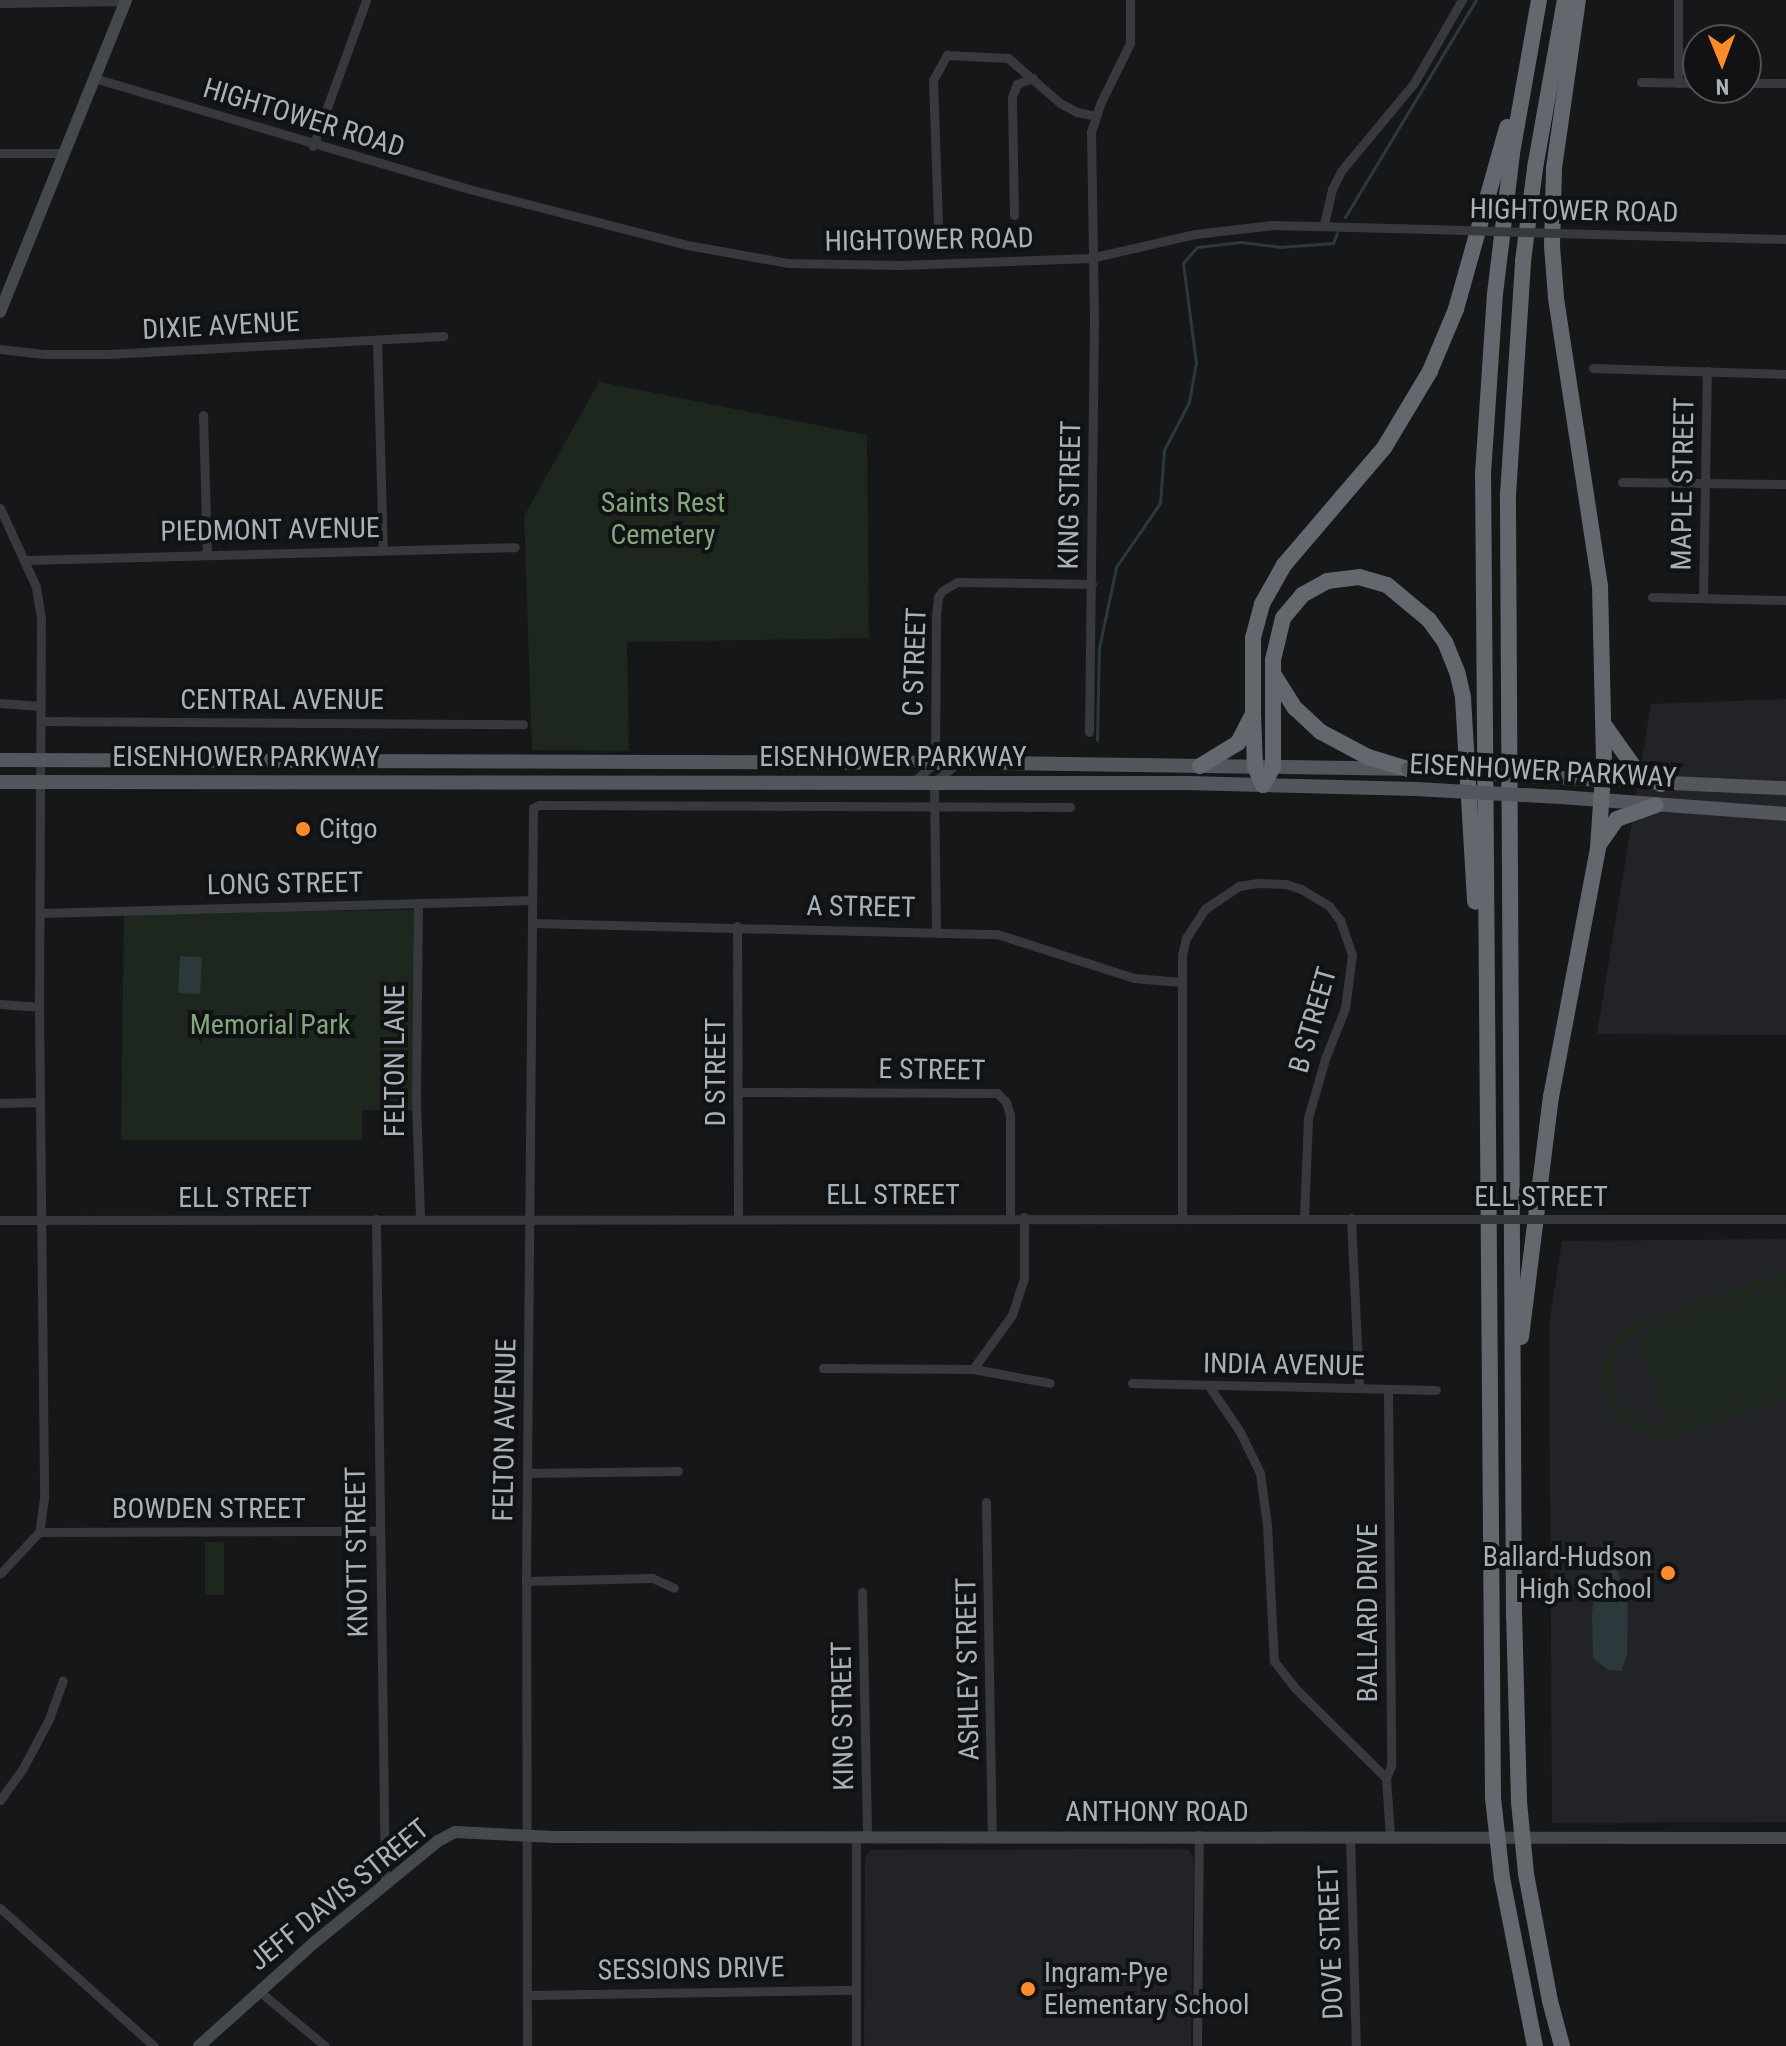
<!DOCTYPE html>
<style>
body{margin:0}
#map{position:relative;width:1786px;height:2046px;overflow:hidden;background:#161719;font-family:"Roboto Condensed",sans-serif}
div>[style]{position:absolute}
[style*='--x']{left:calc(var(--x)*1px);top:calc(var(--y)*1px);width:calc(var(--w)*1px);rotate:calc(var(--a)*1deg)}
.built>*{inset:0;background:#222326}
.green>*{inset:0;background:#1e271e;transform-origin:0 0}
.water>*{inset:0;background:#2b393d;transform-origin:0 0}
.stream>*{height:3px;margin:-1.5px;padding:0 1.5px;transform-origin:1.5px;border-radius:1.5px;background:#2b393d}
.street>*{height:9px;margin:-4.5px;padding:0 4.5px;transform-origin:4.5px;border-radius:4.5px;background:#37393e}
.secondary>*{height:12px;margin:-6px;padding:0 6px;transform-origin:6px;border-radius:6px;background:#45494e}
.primary>*{height:14px;margin:-7px;padding:0 7px;transform-origin:7px;border-radius:7px;background:#53575d}
.highway>*{height:16px;margin:-8px;padding:0 8px;transform-origin:8px;border-radius:8px;background:#63686f}
.street-bridge>*{height:9px;margin:-4.5px;padding:0 4.5px;transform-origin:4.5px;border-radius:4.5px;background:#37393e}
.primary-bridge>*{height:14px;margin:-7px;padding:0 7px;transform-origin:7px;border-radius:7px;background:#53575d}
.highway-bridge>*{height:16px;margin:-8px;padding:0 8px;transform-origin:8px;border-radius:8px;background:#63686f}
.dots>*{width:22px;height:22px;translate:-50% -50%;box-sizing:border-box;border:4px solid #111214;border-radius:50%}
span{translate:-50% -50%;white-space:nowrap;text-align:center;line-height:1.15;-webkit-text-stroke:8px #111214;paint-order:stroke}
.street-label{font-size:28px;color:#a7b1b9}
.park-label{font-size:28px;color:#83a67d}
.poi-label{font-size:28px;color:#a7b1b9}
.left{translate:0 -50%;text-align:left}
.right{translate:-100% -50%;text-align:right}
.north{position:absolute;left:1682px;top:24px;width:80px;height:80px;box-sizing:border-box;background:#111214;border:2px solid #4d5256;border-radius:50%;rotate:179deg;font-size:22px;font-weight:700;line-height:32px;text-align:center;color:#a7b1b9}
.north::after{content:'';display:block;margin:auto;width:28px;height:36px;background:#fe8b28;clip-path:polygon(50% 0,100% 100%,50% 72%,0 100%)}
</style>
<div id="map">
<div class="built">
<div style="clip-path:polygon(1786px 699px,1786px 1035px,1597px 1034px,1651px 704px)"></div>
<div style="clip-path:polygon(1786px 1239px,1786px 1822px,1552px 1823px,1549px 1323px,1562px 1241px)"></div>
<div style="clip-path:polygon(1181px 1849px,1189px 1850px,1194px 1859px,1191px 2046px,864px 2046px,865px 1858px,870px 1850px)"></div>
</div>
<div class="green">
<div style="clip-path:polygon(599px 382px,867px 435px,869px 638px,627px 642px,629px 751px,532px 750px,524px 516px)"></div>
<div style="clip-path:polygon(418px 910px,416px 1111px,362px 1110px,362px 1140px,121px 1140px,124px 912px)"></div>
<div style="clip-path:polygon(1786px 1271px,1786px 1282px,1635px 1333px,1617px 1352px,1611px 1377px,1616px 1398px,1627px 1412px,1641px 1422px,1658px 1427px,1671px 1426px,1786px 1387px,1786px 1398px,1655px 1443px,1652px 1436px,1628px 1427px,1613px 1413px,1602px 1390px,1601px 1369px,1609px 1345px,1623px 1329px)"></div>
<div style="clip-path:polygon(1786px 1287px,1786px 1385px,1668px 1424px,1638px 1336px)"></div>
<div style="left:205px;top:1542px;width:19px;height:53px"></div>
</div>
<div class="water">
<div style="left:180px;top:956px;width:22px;height:37px;rotate:3deg"></div>
<div style="clip-path:polygon(1616px 1566px,1628px 1604px,1627px 1655px,1621px 1671px,1608px 1670px,1593px 1658px,1592px 1614px,1596px 1582px)"></div>
</div>
<div class="stream">
<div style="--x:1345;--y:217;--w:253;--a:-58.9"></div>
<div style="--x:1097;--y:740;--w:92;--a:-88.8"></div>
<div style="--x:1099;--y:648;--w:83;--a:-78.1"></div>
<div style="--x:1116;--y:567;--w:78;--a:-55.5"></div>
<div style="--x:1160;--y:503;--w:53;--a:-85.7"></div>
<div style="--x:1164;--y:450;--w:54;--a:-62.5"></div>
<div style="--x:1189;--y:402;--w:40;--a:-80"></div>
<div style="--x:1196;--y:363;--w:101;--a:-97.4"></div>
<div style="--x:1183;--y:263;--w:21;--a:-49"></div>
<div style="--x:1197;--y:247;--w:44;--a:-6.5"></div>
<div style="--x:1241;--y:242;--w:39;--a:7"></div>
<div style="--x:1280;--y:247;--w:53;--a:-4.3"></div>
<div style="--x:1333;--y:243;--w:11;--a:-68"></div>
</div>
<div class="street">
<div style="--x:1678;--y:0;--w:83;--a:90"></div>
<div style="--x:0;--y:3;--w:126;--a:-0.9"></div>
<div style="--x:94;--y:78;--w:391;--a:16.5"></div>
<div style="--x:469;--y:189;--w:225;--a:14.4"></div>
<div style="--x:687;--y:245;--w:103;--a:10.1"></div>
<div style="--x:788;--y:263;--w:112;--a:1"></div>
<div style="--x:900;--y:265;--w:191;--a:-2.1"></div>
<div style="--x:1091;--y:258;--w:107;--a:-13"></div>
<div style="--x:1195;--y:234;--w:79;--a:-6.6"></div>
<div style="--x:1273;--y:225;--w:157;--a:1.5"></div>
<div style="--x:1641;--y:82;--w:57;--a:1"></div>
<div style="--x:1746;--y:83;--w:40;--a:0"></div>
<div style="--x:313;--y:146;--w:155;--a:-70"></div>
<div style="--x:0;--y:153;--w:65;--a:0"></div>
<div style="--x:1014;--y:215;--w:118;--a:-91"></div>
<div style="--x:1012;--y:97;--w:14;--a:-69"></div>
<div style="--x:1017;--y:84;--w:17;--a:-21"></div>
<div style="--x:938;--y:223;--w:143;--a:-92"></div>
<div style="--x:933;--y:80;--w:29;--a:-61"></div>
<div style="--x:947;--y:55;--w:61;--a:2.8"></div>
<div style="--x:1008;--y:58;--w:69;--a:40.9"></div>
<div style="--x:1060;--y:103;--w:19;--a:28"></div>
<div style="--x:1077;--y:112;--w:19;--a:12"></div>
<div style="--x:1324;--y:224;--w:36;--a:-77"></div>
<div style="--x:1332;--y:189;--w:20;--a:-63"></div>
<div style="--x:1341;--y:171;--w:114;--a:-50.3"></div>
<div style="--x:1414;--y:83;--w:96;--a:-60"></div>
<div style="--x:1593;--y:234;--w:193;--a:1.5"></div>
<div style="--x:377;--y:340;--w:209;--a:88.4"></div>
<div style="--x:0;--y:349;--w:44;--a:6.5"></div>
<div style="--x:44;--y:354;--w:65;--a:0"></div>
<div style="--x:109;--y:354;--w:335;--a:-3.1"></div>
<div style="--x:1593;--y:368;--w:193;--a:1.8"></div>
<div style="--x:203;--y:415;--w:139;--a:88.4"></div>
<div style="--x:1622;--y:482;--w:164;--a:0.7"></div>
<div style="--x:0;--y:508;--w:87;--a:65.5"></div>
<div style="--x:36;--y:587;--w:31;--a:81"></div>
<div style="--x:41;--y:618;--w:389;--a:90.3"></div>
<div style="--x:39;--y:1007;--w:491;--a:89.4"></div>
<div style="--x:44;--y:1498;--w:34;--a:98"></div>
<div style="--x:39;--y:1532;--w:57;--a:132.9"></div>
<div style="--x:26;--y:560;--w:489;--a:-1.5"></div>
<div style="--x:1652;--y:597;--w:134;--a:1.3"></div>
<div style="--x:1703;--y:597;--w:226;--a:-89"></div>
<div style="--x:0;--y:703;--w:41;--a:4.2"></div>
<div style="--x:41;--y:721;--w:482;--a:0.4"></div>
<div style="--x:1089;--y:732;--w:412;--a:-89.3"></div>
<div style="--x:1094;--y:320;--w:188;--a:-90.9"></div>
<div style="--x:1091;--y:132;--w:32;--a:-72"></div>
<div style="--x:1101;--y:102;--w:66;--a:-63.8"></div>
<div style="--x:1130;--y:43;--w:43;--a:-90"></div>
<div style="--x:913;--y:782;--w:29;--a:-41"></div>
<div style="--x:935;--y:763;--w:147;--a:-89.6"></div>
<div style="--x:936;--y:616;--w:19;--a:-84"></div>
<div style="--x:938;--y:597;--w:7;--a:-56"></div>
<div style="--x:942;--y:591;--w:17;--a:-31"></div>
<div style="--x:957;--y:582;--w:135;--a:0.8"></div>
<div style="--x:418;--y:903;--w:199;--a:90.6"></div>
<div style="--x:416;--y:1102;--w:117;--a:88"></div>
<div style="--x:40;--y:913;--w:492;--a:-1.5"></div>
<div style="--x:532;--y:923;--w:465;--a:1.4"></div>
<div style="--x:997;--y:934;--w:144;--a:17.8"></div>
<div style="--x:1134;--y:978;--w:47;--a:4.9"></div>
<div style="--x:737;--y:926;--w:291;--a:89.8"></div>
<div style="--x:936;--y:931;--w:149;--a:-90.8"></div>
<div style="--x:934;--y:782;--w:28;--a:-39"></div>
<div style="--x:0;--y:1004;--w:39;--a:4"></div>
<div style="--x:738;--y:1092;--w:259;--a:0.2"></div>
<div style="--x:997;--y:1093;--w:13;--a:45"></div>
<div style="--x:1006;--y:1102;--w:14;--a:73"></div>
<div style="--x:1010;--y:1115;--w:101;--a:90"></div>
<div style="--x:0;--y:1103;--w:40;--a:-1.4"></div>
<div style="--x:1182;--y:1216;--w:261;--a:-90"></div>
<div style="--x:1182;--y:955;--w:17;--a:-77"></div>
<div style="--x:1186;--y:938;--w:35;--a:-57"></div>
<div style="--x:1205;--y:909;--w:41;--a:-34.1"></div>
<div style="--x:1239;--y:886;--w:19;--a:-9"></div>
<div style="--x:1258;--y:883;--w:28;--a:2"></div>
<div style="--x:1286;--y:884;--w:16;--a:18"></div>
<div style="--x:1301;--y:889;--w:33;--a:31"></div>
<div style="--x:1329;--y:906;--w:18;--a:52"></div>
<div style="--x:1340;--y:920;--w:37;--a:71"></div>
<div style="--x:1352;--y:955;--w:53;--a:97.5"></div>
<div style="--x:1345;--y:1008;--w:55;--a:111.4"></div>
<div style="--x:1325;--y:1059;--w:61;--a:106.1"></div>
<div style="--x:1308;--y:1118;--w:99;--a:92.3"></div>
<div style="--x:1351;--y:1218;--w:169;--a:87.3"></div>
<div style="--x:376;--y:1219;--w:666;--a:89.23"></div>
<div style="--x:1579;--y:1219;--w:207;--a:0"></div>
<div style="--x:0;--y:1220;--w:1444;--a:-0.04"></div>
<div style="--x:823;--y:1368;--w:150;--a:0.4"></div>
<div style="--x:973;--y:1369;--w:67;--a:-54.2"></div>
<div style="--x:1012;--y:1315;--w:38;--a:-72"></div>
<div style="--x:1024;--y:1279;--w:62;--a:-90"></div>
<div style="--x:973;--y:1369;--w:78;--a:10.3"></div>
<div style="--x:1132;--y:1383;--w:304;--a:1.3"></div>
<div style="--x:1209;--y:1386;--w:55;--a:56"></div>
<div style="--x:1240;--y:1432;--w:46;--a:64"></div>
<div style="--x:1260;--y:1473;--w:52;--a:82.3"></div>
<div style="--x:1267;--y:1525;--w:136;--a:87.1"></div>
<div style="--x:1274;--y:1661;--w:33;--a:52"></div>
<div style="--x:1294;--y:1687;--w:129;--a:44.7"></div>
<div style="--x:1388;--y:1389;--w:377;--a:89.5"></div>
<div style="--x:1391;--y:1766;--w:13;--a:113"></div>
<div style="--x:1386;--y:1778;--w:58;--a:86.1"></div>
<div style="--x:527;--y:1473;--w:151;--a:-0.8"></div>
<div style="--x:986;--y:1502;--w:334;--a:89"></div>
<div style="--x:39;--y:1532;--w:340;--a:-0.2"></div>
<div style="--x:526;--y:1581;--w:126;--a:-1.4"></div>
<div style="--x:652;--y:1578;--w:24;--a:24"></div>
<div style="--x:862;--y:1592;--w:246;--a:88.8"></div>
<div style="--x:0;--y:1800;--w:39;--a:-54"></div>
<div style="--x:23;--y:1768;--w:55;--a:-62"></div>
<div style="--x:49;--y:1719;--w:41;--a:-70.3"></div>
<div style="--x:1350;--y:1836;--w:210;--a:88.4"></div>
<div style="--x:0;--y:1908;--w:207;--a:41.9"></div>
<div style="--x:259;--y:1991;--w:86;--a:39.8"></div>
<div style="--x:528;--y:1995;--w:327;--a:-0.9"></div>
<div style="--x:527;--y:2046;--w:465;--a:-90.1"></div>
<div style="--x:526;--y:1581;--w:773;--a:-89.48"></div>
<div style="--x:533;--y:808;--w:7;--a:-27"></div>
<div style="--x:539;--y:805;--w:531;--a:0.22"></div>
<div style="--x:856;--y:2046;--w:208;--a:-90"></div>
<div style="--x:1197;--y:2046;--w:211;--a:-89.5"></div>
</div>
<div class="secondary">
<div style="--x:0;--y:312;--w:336;--a:-68"></div>
<div style="--x:199;--y:2046;--w:156;--a:-41.9"></div>
<div style="--x:315;--y:1942;--w:159;--a:-39.4"></div>
<div style="--x:438;--y:1841;--w:19;--a:-28"></div>
<div style="--x:455;--y:1832;--w:99;--a:2.9"></div>
<div style="--x:554;--y:1837;--w:1232;--a:0.05"></div>
</div>
<div class="primary">
<div style="--x:0;--y:760;--w:993;--a:0.17"></div>
<div style="--x:993;--y:763;--w:407;--a:0.8"></div>
<div style="--x:1562;--y:778;--w:224;--a:2.6"></div>
<div style="--x:0;--y:782;--w:1187;--a:0.05"></div>
<div style="--x:1187;--y:783;--w:229;--a:1.5"></div>
<div style="--x:1561;--y:797;--w:226;--a:4.3"></div>
</div>
<div class="highway">
<div style="--x:1274;--y:675;--w:39;--a:58"></div>
<div style="--x:1295;--y:708;--w:35;--a:43"></div>
<div style="--x:1321;--y:732;--w:53;--a:28"></div>
<div style="--x:1368;--y:757;--w:42;--a:16.7"></div>
<div style="--x:1605;--y:726;--w:50;--a:54.7"></div>
<div style="--x:1634;--y:767;--w:32;--a:32"></div>
<div style="--x:1200;--y:766;--w:44;--a:-31.2"></div>
<div style="--x:1238;--y:743;--w:29;--a:-63"></div>
<div style="--x:1263;--y:785;--w:20;--a:-114"></div>
<div style="--x:1255;--y:767;--w:55;--a:-92.1"></div>
<div style="--x:1253;--y:712;--w:74;--a:-90"></div>
<div style="--x:1253;--y:638;--w:35;--a:-75"></div>
<div style="--x:1262;--y:604;--w:45;--a:-60.6"></div>
<div style="--x:1284;--y:565;--w:154;--a:-49.5"></div>
<div style="--x:1384;--y:448;--w:90;--a:-59.1"></div>
<div style="--x:1430;--y:371;--w:67;--a:-67.2"></div>
<div style="--x:1456;--y:309;--w:189;--a:-74.3"></div>
<div style="--x:1263;--y:785;--w:21;--a:-61"></div>
<div style="--x:1273;--y:767;--w:107;--a:-90"></div>
<div style="--x:1273;--y:660;--w:43;--a:-76.6"></div>
<div style="--x:1283;--y:618;--w:30;--a:-50"></div>
<div style="--x:1302;--y:595;--w:29;--a:-29"></div>
<div style="--x:1327;--y:581;--w:32;--a:-7"></div>
<div style="--x:1359;--y:577;--w:29;--a:16"></div>
<div style="--x:1387;--y:585;--w:55;--a:39.8"></div>
<div style="--x:1429;--y:620;--w:27;--a:54"></div>
<div style="--x:1445;--y:642;--w:31;--a:68"></div>
<div style="--x:1457;--y:671;--w:28;--a:77"></div>
<div style="--x:1463;--y:698;--w:204;--a:86.6"></div>
<div style="--x:1600;--y:843;--w:29;--a:-55"></div>
<div style="--x:1617;--y:819;--w:41;--a:-19.7"></div>
<div style="--x:1521;--y:1337;--w:242;--a:-82.9"></div>
<div style="--x:1551;--y:1097;--w:253;--a:-79.3"></div>
<div style="--x:1598;--y:848;--w:87;--a:-86.1"></div>
<div style="--x:1604;--y:761;--w:175;--a:-91.3"></div>
<div style="--x:1600;--y:586;--w:292;--a:-98.7"></div>
<div style="--x:1556;--y:297;--w:51;--a:-94.5"></div>
<div style="--x:1552;--y:246;--w:78;--a:-88.5"></div>
<div style="--x:1554;--y:168;--w:170;--a:-81.9"></div>
<div style="--x:1493;--y:1798;--w:1324;--a:-90.43"></div>
<div style="--x:1483;--y:474;--w:180;--a:-86.2"></div>
<div style="--x:1495;--y:294;--w:142;--a:-83.1"></div>
<div style="--x:1512;--y:153;--w:155;--a:-80"></div>
<div style="--x:1519;--y:1802;--w:185;--a:-91.5"></div>
<div style="--x:1514;--y:1617;--w:1122;--a:-90.31"></div>
<div style="--x:1508;--y:495;--w:234;--a:-86.3"></div>
<div style="--x:1523;--y:261;--w:94;--a:-82.6"></div>
<div style="--x:1535;--y:168;--w:171;--a:-79.9"></div>
<div style="--x:1526;--y:1874;--w:129;--a:79.3"></div>
<div style="--x:1550;--y:2001;--w:47;--a:75.1"></div>
<div style="--x:1502;--y:1878;--w:171;--a:78.9"></div>
</div>
<div class="street-bridge">
<div style="--x:1430;--y:229;--w:163;--a:1.8"></div>
<div style="--x:1444;--y:1219;--w:135;--a:0"></div>
</div>
<div class="primary-bridge">
<div style="--x:1408;--y:769;--w:154;--a:3.3"></div>
<div style="--x:1416;--y:789;--w:145;--a:3.2"></div>
</div>
<div class="highway-bridge">
<div style="--x:1493;--y:1798;--w:81;--a:83.6"></div>
<div style="--x:1519;--y:1802;--w:72;--a:84.4"></div>
</div>
<div class="dots">
<div style="left:303px;top:829px;background:#fe8b28"></div>
<div style="left:1668px;top:1573px;background:#fe8b28"></div>
<div style="left:1028px;top:1989px;background:#fe8b28"></div>
</div>
<div class="street-label">
<span style="left:304px;top:118px;rotate:17deg">HIGHTOWER ROAD</span>
<span style="left:1574px;top:211px;rotate:1deg">HIGHTOWER ROAD</span>
<span style="left:929px;top:240px;rotate:-1deg">HIGHTOWER ROAD</span>
<span style="left:221px;top:326px;rotate:-3deg">DIXIE AVENUE</span>
<span style="left:1683px;top:484px;rotate:-89deg">MAPLE STREET</span>
<span style="left:1070px;top:495px;rotate:-89deg">KING STREET</span>
<span style="left:270px;top:530px;rotate:-1deg">PIEDMONT AVENUE</span>
<span style="left:915px;top:662px;rotate:-88deg">C STREET</span>
<span style="left:282px;top:700px">CENTRAL AVENUE</span>
<span style="left:246px;top:757px">EISENHOWER PARKWAY</span>
<span style="left:893px;top:757px">EISENHOWER PARKWAY</span>
<span style="left:1543px;top:771px;rotate:3deg">EISENHOWER PARKWAY</span>
<span style="left:285px;top:884px;rotate:-1deg">LONG STREET</span>
<span style="left:861px;top:907px;rotate:1deg">A STREET</span>
<span style="left:1313px;top:1020px;rotate:-74deg">B STREET</span>
<span style="left:395px;top:1061px;rotate:-90deg">FELTON LANE</span>
<span style="left:932px;top:1070px;rotate:1deg">E STREET</span>
<span style="left:716px;top:1072px;rotate:-90deg">D STREET</span>
<span style="left:893px;top:1195px">ELL STREET</span>
<span style="left:1541px;top:1197px">ELL STREET</span>
<span style="left:245px;top:1198px">ELL STREET</span>
<span style="left:1284px;top:1365px;rotate:1deg">INDIA AVENUE</span>
<span style="left:505px;top:1430px;rotate:-89deg">FELTON AVENUE</span>
<span style="left:209px;top:1509px">BOWDEN STREET</span>
<span style="left:357px;top:1552px;rotate:-91deg">KNOTT STREET</span>
<span style="left:1368px;top:1613px;rotate:-90deg">BALLARD DRIVE</span>
<span style="left:968px;top:1669px;rotate:-91deg">ASHLEY STREET</span>
<span style="left:843px;top:1716px;rotate:-91deg">KING STREET</span>
<span style="left:1157px;top:1812px">ANTHONY ROAD</span>
<span style="left:339px;top:1895px;rotate:-39deg">JEFF DAVIS STREET</span>
<span style="left:1331px;top:1942px;rotate:-92deg">DOVE STREET</span>
<span style="left:691px;top:1969px;rotate:-1deg">SESSIONS DRIVE</span>
</div>
<div class="park-label">
<span style="left:663px;top:519px">Saints Rest<br>Cemetery</span>
<span style="left:270px;top:1025px">Memorial Park</span>
</div>
<div class="poi-label">
<span class="left" style="left:319px;top:829px">Citgo</span>
<span class="right" style="left:1652px;top:1573px">Ballard-Hudson<br>High School</span>
<span class="left" style="left:1044px;top:1989px">Ingram-Pye<br>Elementary School</span>
</div>
<div class="north">N</div>
</div>
